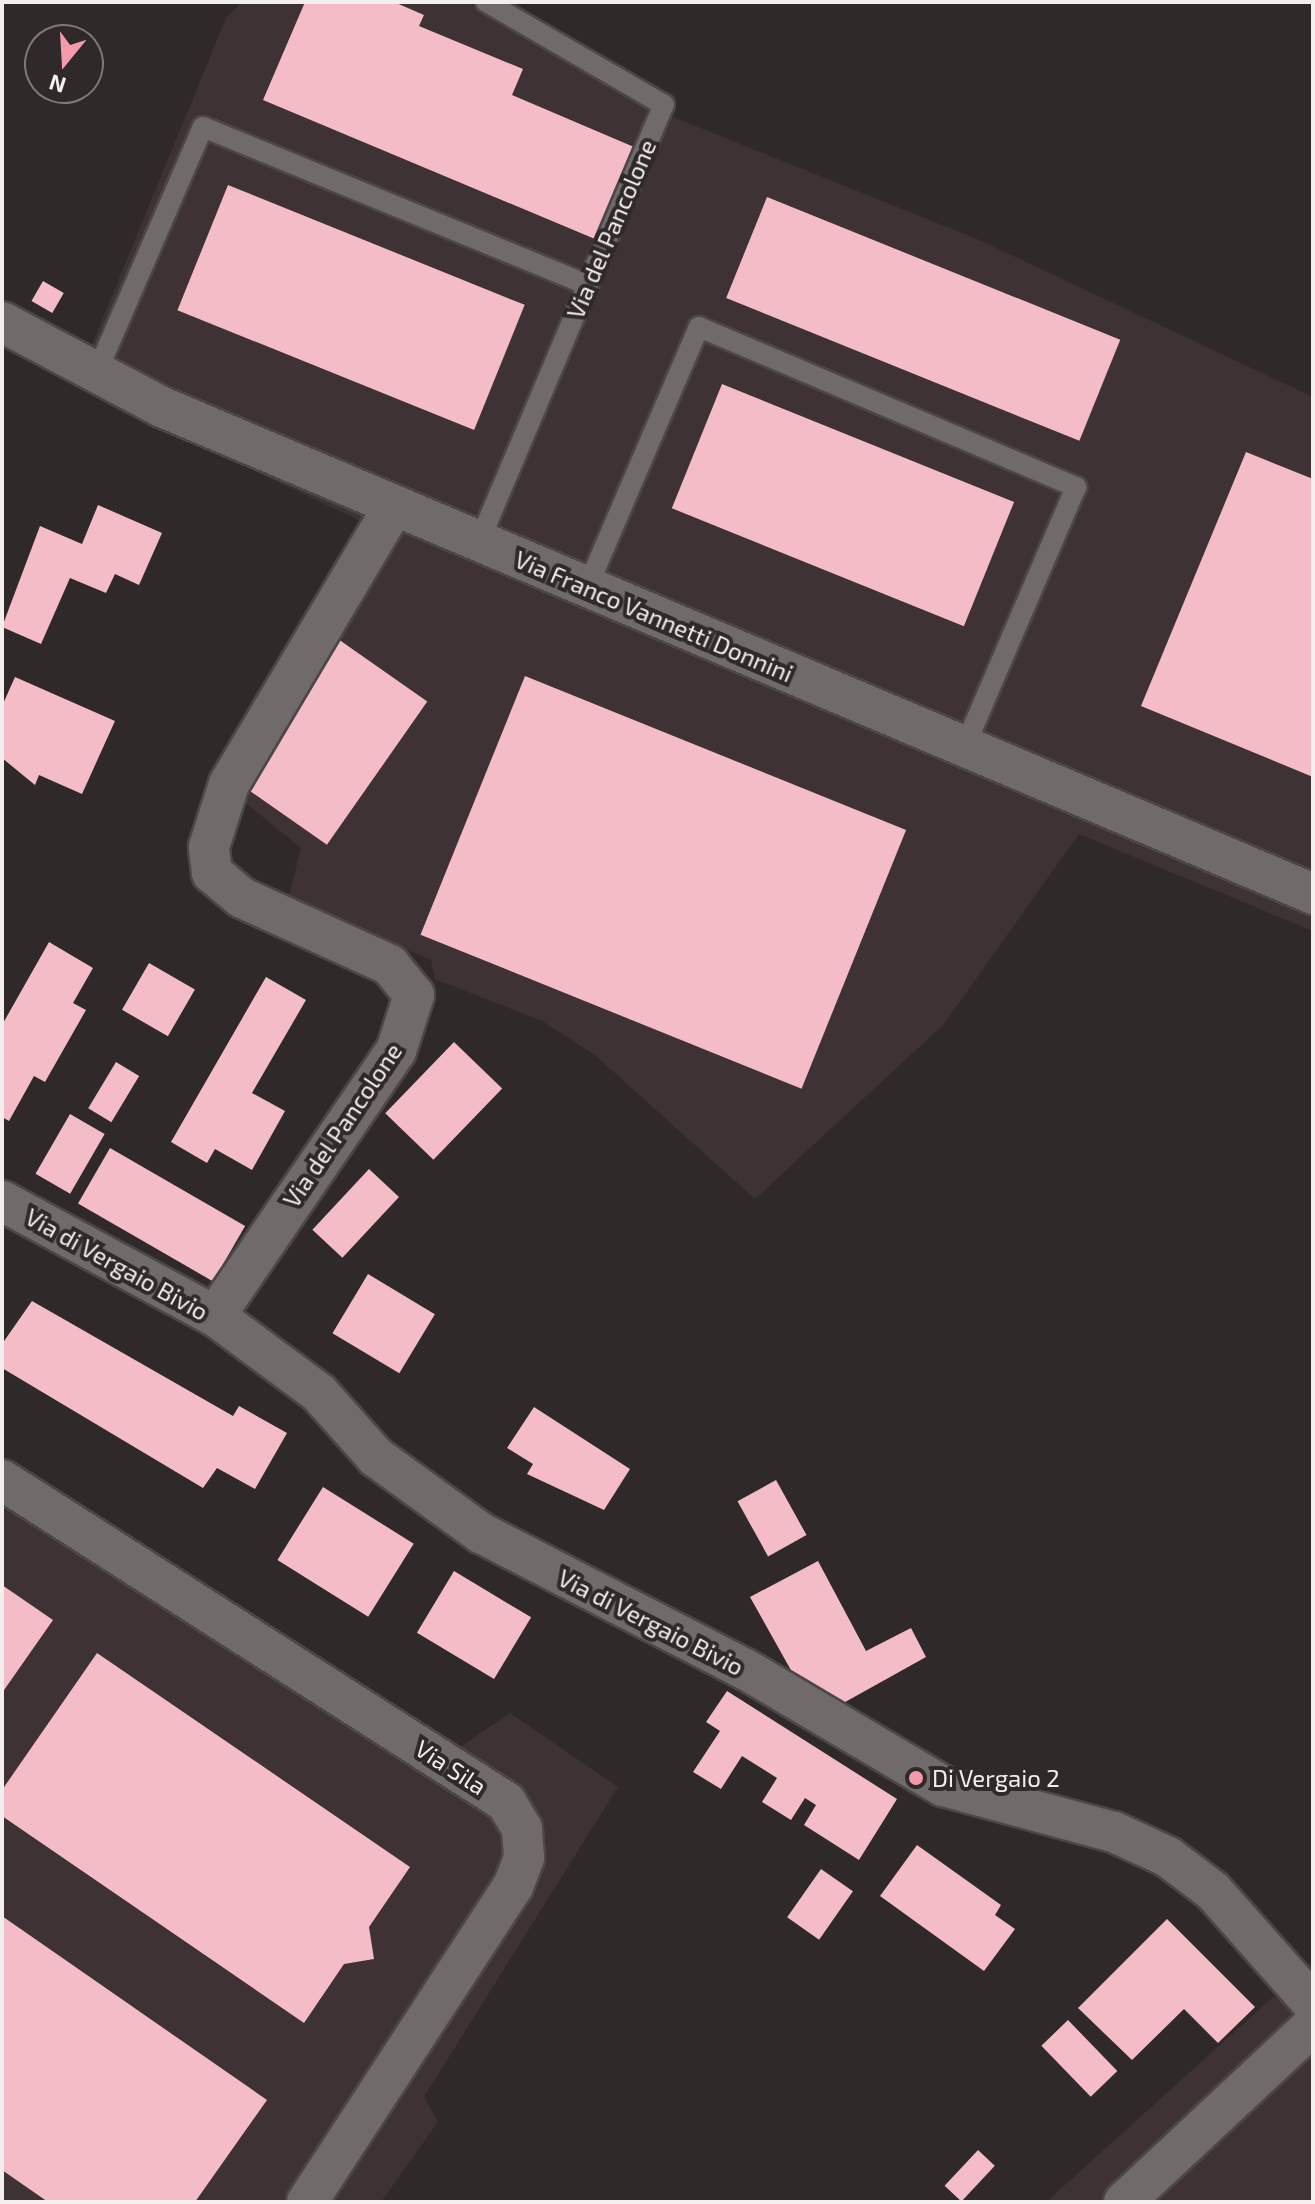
<!DOCTYPE html>
<style>
body{margin:0}
#map{position:relative;width:1315px;height:2204px;overflow:hidden;background:#2f292a;font-family:"Exo 2",sans-serif}
div>[style]{position:absolute}
[style*='--x']{left:calc(var(--x)*1px);top:calc(var(--y)*1px);width:calc(var(--w)*1px);rotate:calc(var(--a)*1deg)}
.built>*{inset:0;background:#3e3234}
.building>*{inset:0;background:#f4bcc6;transform-origin:0 0}
.roads{filter:drop-shadow(2px 0 #4c4747) drop-shadow(-2px 0 #4c4747) drop-shadow(0 2px #4c4747) drop-shadow(0 -2px #4c4747)}
.service>*{height:20px;margin:-10px;padding:0 10px;transform-origin:10px;border-radius:10px;background:#716a6b}
.minor>*{height:40px;margin:-20px;padding:0 20px;transform-origin:20px;border-radius:20px;background:#716a6b}
.dots>*{width:22px;height:22px;translate:-50% -50%;box-sizing:border-box;border:4px solid #2f292a;border-radius:50%}
span{translate:-50% -50%;white-space:nowrap;text-align:center;line-height:1.15;-webkit-text-stroke:8px #2f292a;paint-order:stroke}
.street-label{font-size:24px;color:#f3efef}
.poi-label{font-size:24px;color:#f3efef}
.left{translate:0 -50%;text-align:left}
.frame{position:absolute;inset:0;border:4px solid #f3efef;pointer-events:none}
.north{position:absolute;left:24px;top:24px;width:80px;height:80px;box-sizing:border-box;background:#2f292a;border:2px solid #7d7879;border-radius:50%;rotate:198deg;font-size:22px;font-weight:700;line-height:32px;text-align:center;color:#f3efef}
.north::after{content:'';display:block;margin:auto;width:28px;height:36px;background:#f39aac;clip-path:polygon(50% 0,100% 100%,50% 72%,0 100%)}
</style>
<div id="map">
<div class="built">
<div style="clip-path:polygon(242px 2px,467px 2px,631px 100px,977px 239px,1313px 397px,1313px 931px,1079px 834px,943px 1025px,755px 1199px,596px 1056px,542px 1021px,435px 979px,431px 960px,288px 900px,301px 848px,231px 791px,388px 534px,75px 386px,226px 18px)"></div>
<div style="clip-path:polygon(2px 1497px,434px 1765px,510px 1713px,618px 1787px,424px 2097px,438px 2122px,381px 2202px,2px 2202px)"></div>
<div style="clip-path:polygon(1313px 1961px,1313px 2202px,1046px 2202px)"></div>
</div>
<div class="building">
<div style="clip-path:polygon(305px 2px,394px 2px,424px 15px,419px 26px,523px 69px,512px 95px,634px 147px,595px 239px,263px 100px)"></div>
<div style="left:228px;top:185px;width:320px;height:135px;rotate:22deg"></div>
<div style="left:767px;top:197px;width:381px;height:109px;rotate:22deg"></div>
<div style="left:43px;top:281px;width:24px;height:23px;rotate:30deg"></div>
<div style="left:722px;top:384px;width:315px;height:134px;rotate:22deg"></div>
<div style="clip-path:polygon(1246px 452px,1313px 479px,1313px 777px,1141px 706px)"></div>
<div style="clip-path:polygon(98px 505px,162px 533px,139px 585px,115px 574px,106px 593px,70px 578px,41px 644px,2px 627px,40px 526px,82px 544px)"></div>
<div style="left:338px;top:639px;width:109px;height:175px;rotate:35deg"></div>
<div style="left:525px;top:676px;width:411px;height:279px;rotate:22deg"></div>
<div style="clip-path:polygon(15px 677px,115px 721px,82px 794px,39px 775px,35px 785px,2px 758px,2px 706px)"></div>
<div style="clip-path:polygon(49px 942px,93px 968px,73px 1003px,86px 1010px,45px 1082px,34px 1076px,9px 1121px,2px 1117px,2px 1025px)"></div>
<div style="left:149px;top:963px;width:53px;height:54px;rotate:30deg"></div>
<div style="clip-path:polygon(266px 977px,306px 1000px,252px 1093px,285px 1111px,252px 1170px,215px 1149px,207px 1163px,171px 1142px)"></div>
<div style="left:454px;top:1042px;width:67px;height:99px;rotate:44deg"></div>
<div style="left:116px;top:1062px;width:27px;height:54px;rotate:31deg"></div>
<div style="left:70px;top:1114px;width:40px;height:69px;rotate:30deg"></div>
<div style="left:110px;top:1148px;width:156px;height:64px;rotate:30deg"></div>
<div style="left:369px;top:1169px;width:41px;height:83px;rotate:43deg"></div>
<div style="left:368px;top:1274px;width:78px;height:69px;rotate:31deg"></div>
<div style="clip-path:polygon(32px 1301px,233px 1416px,239px 1406px,287px 1433px,255px 1489px,217px 1468px,203px 1488px,2px 1368px,2px 1344px)"></div>
<div style="clip-path:polygon(534px 1407px,630px 1469px,604px 1510px,527px 1474px,533px 1464px,507px 1448px)"></div>
<div style="left:776px;top:1480px;width:63px;height:44px;rotate:61deg"></div>
<div style="left:323px;top:1487px;width:107px;height:86px;rotate:32deg"></div>
<div style="clip-path:polygon(818px 1561px,866px 1651px,911px 1628px,926px 1657px,838px 1706px,797px 1681px,750px 1597px)"></div>
<div style="left:454px;top:1571px;width:90px;height:72px;rotate:31deg"></div>
<div style="clip-path:polygon(2px 1585px,53px 1620px,2px 1693px)"></div>
<div style="clip-path:polygon(97px 1653px,410px 1867px,369px 1927px,374px 1959px,344px 1964px,304px 2023px,2px 1816px,2px 1790px)"></div>
<div style="clip-path:polygon(727px 1691px,897px 1799px,859px 1860px,804px 1825px,816px 1805px,805px 1798px,791px 1820px,762px 1802px,777px 1778px,742px 1756px,721px 1789px,693px 1772px,720px 1731px,706px 1722px)"></div>
<div style="clip-path:polygon(917px 1845px,1001px 1905px,995px 1915px,1015px 1929px,984px 1971px,880px 1896px)"></div>
<div style="left:821px;top:1869px;width:39px;height:59px;rotate:35deg"></div>
<div style="clip-path:polygon(2px 1916px,267px 2100px,195px 2202px,48px 2202px,2px 2170px)"></div>
<div style="clip-path:polygon(1167px 1919px,1255px 2007px,1218px 2043px,1184px 2009px,1132px 2060px,1078px 2008px)"></div>
<div style="left:1068px;top:2020px;width:71px;height:37px;rotate:46deg"></div>
<div style="left:978px;top:2150px;width:23px;height:49px;rotate:43deg"></div>
</div>
<div class="roads">
<div class="service">
<div style="--x:96;--y:374;--w:269;--a:-66.6"></div>
<div style="--x:203;--y:127;--w:416;--a:22.3"></div>
<div style="--x:479;--y:542;--w:475;--a:-67.1"></div>
<div style="--x:664;--y:105;--w:206;--a:-149.9"></div>
<div style="--x:587;--y:588;--w:284;--a:-66.8"></div>
<div style="--x:699;--y:327;--w:410;--a:23"></div>
<div style="--x:1076;--y:487;--w:282;--a:113.2"></div>
</div>
<div class="minor">
<div style="--x:2;--y:322;--w:181;--a:28"></div>
<div style="--x:162;--y:407;--w:1250;--a:22.93"></div>
<div style="--x:2;--y:1201;--w:242;--a:28.4"></div>
<div style="--x:215;--y:1316;--w:129;--a:36.5"></div>
<div style="--x:319;--y:1393;--w:86;--a:48.3"></div>
<div style="--x:376;--y:1457;--w:130;--a:35.9"></div>
<div style="--x:481;--y:1533;--w:297;--a:27.3"></div>
<div style="--x:745;--y:1669;--w:230;--a:30.6"></div>
<div style="--x:943;--y:1786;--w:177;--a:15.1"></div>
<div style="--x:1114;--y:1832;--w:60;--a:24.8"></div>
<div style="--x:1168;--y:1857;--w:56;--a:37.1"></div>
<div style="--x:1213;--y:1891;--w:151;--a:48.5"></div>
<div style="--x:215;--y:1316;--w:321;--a:-55.7"></div>
<div style="--x:396;--y:1051;--w:59;--a:-72.2"></div>
<div style="--x:414;--y:995;--w:38;--a:-129"></div>
<div style="--x:390;--y:965;--w:162;--a:-155.6"></div>
<div style="--x:242;--y:898;--w:39;--a:-140"></div>
<div style="--x:212;--y:873;--w:26;--a:-97"></div>
<div style="--x:209;--y:847;--w:66;--a:-72.4"></div>
<div style="--x:229;--y:784;--w:323;--a:-59.3"></div>
<div style="--x:2;--y:1480;--w:598;--a:32.57"></div>
<div style="--x:506;--y:1802;--w:31;--a:59"></div>
<div style="--x:522;--y:1829;--w:29;--a:86"></div>
<div style="--x:524;--y:1858;--w:30;--a:111"></div>
<div style="--x:513;--y:1886;--w:377;--a:123.1"></div>
<div style="--x:1124;--y:2202;--w:259;--a:-43.1"></div>
</div>
</div>
<div class="dots">
<div style="left:916px;top:1778px;background:#f39aac"></div>
</div>
<div class="street-label">
<span style="left:611px;top:229px;rotate:-67deg">Via del Pancolone</span>
<span style="left:654px;top:616px;rotate:23deg">Via Franco Vannetti Donnini</span>
<span style="left:342px;top:1125px;rotate:-56deg">Via del Pancolone</span>
<span style="left:117px;top:1264px;rotate:29deg">Via di Vergaio Bivio</span>
<span style="left:651px;top:1622px;rotate:27deg">Via di Vergaio Bivio</span>
<span style="left:451px;top:1767px;rotate:33deg">Via Sila</span>
</div>
<div class="poi-label">
<span class="left" style="left:932px;top:1778px">Di Vergaio 2</span>
</div>
<div class="frame"></div>
<div class="north">N</div>
</div>
